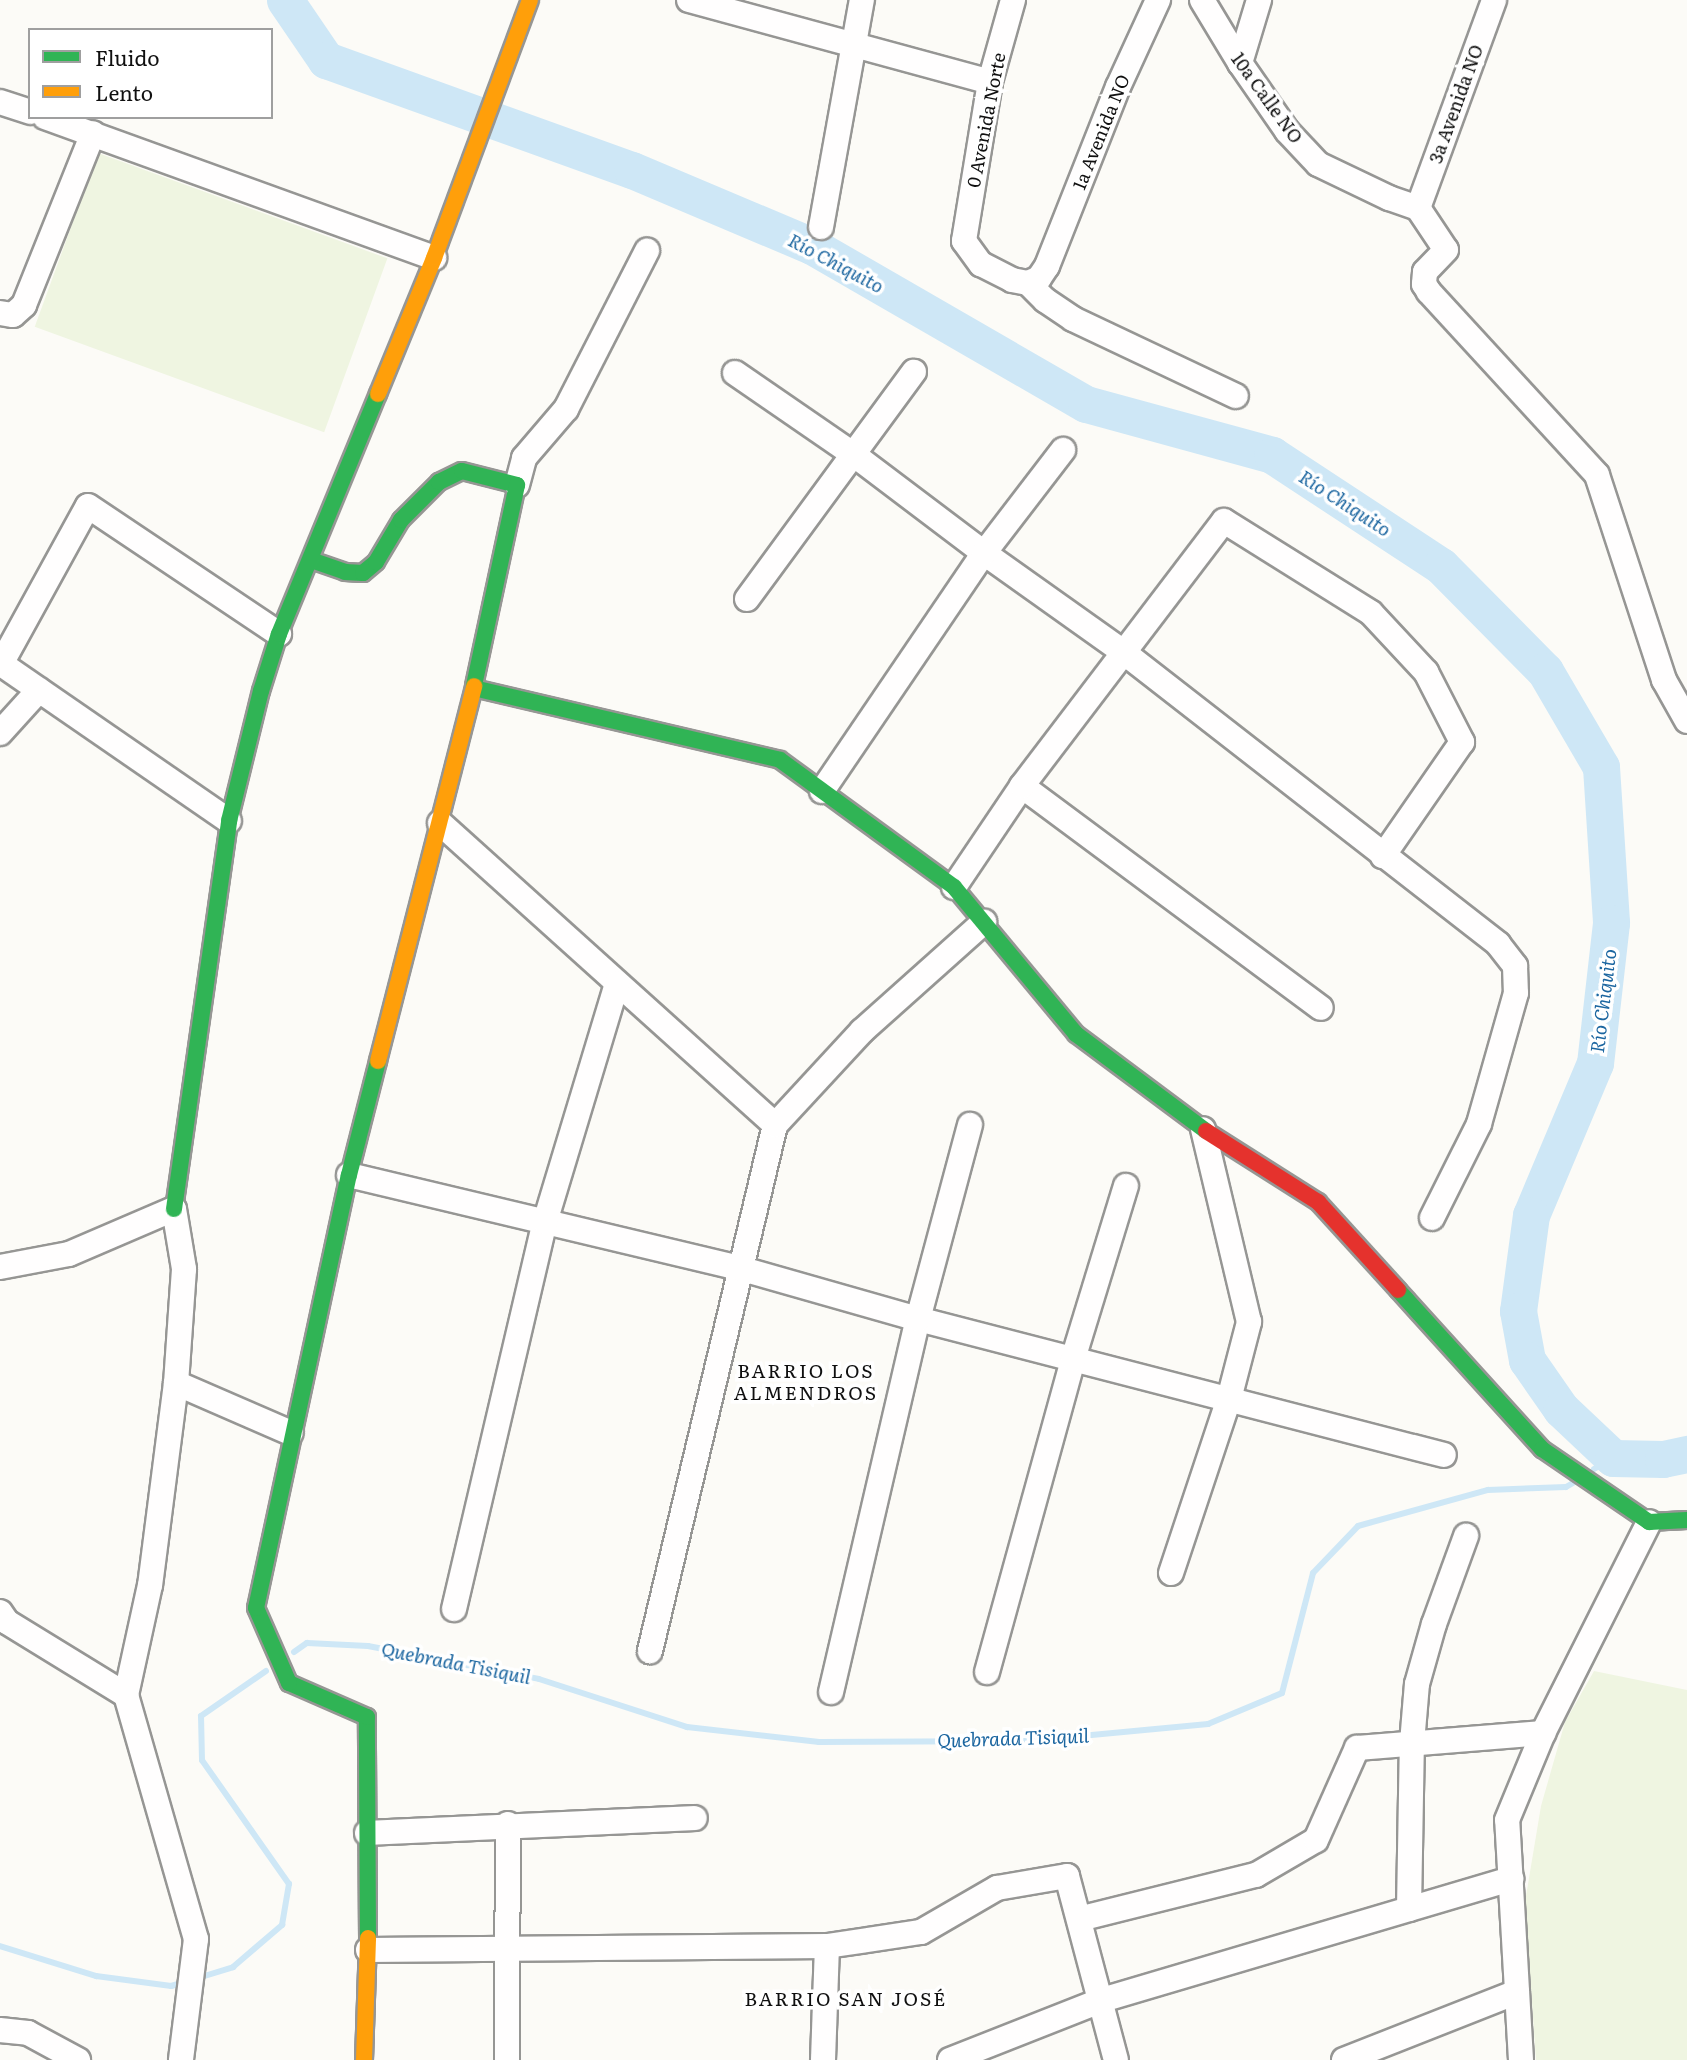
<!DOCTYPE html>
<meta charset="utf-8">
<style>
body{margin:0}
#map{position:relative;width:1687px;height:2060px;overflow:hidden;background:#fcfbf7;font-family:Literata,serif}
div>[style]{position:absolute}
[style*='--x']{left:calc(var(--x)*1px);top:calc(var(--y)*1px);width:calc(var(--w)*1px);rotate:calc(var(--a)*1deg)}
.pitch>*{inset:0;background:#eff5e1;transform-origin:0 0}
.stream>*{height:6px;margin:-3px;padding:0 3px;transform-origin:3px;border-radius:3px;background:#cee7f6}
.river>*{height:37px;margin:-18.5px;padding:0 18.5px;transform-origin:18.5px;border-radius:18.5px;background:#cee7f6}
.roads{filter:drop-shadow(2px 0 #969694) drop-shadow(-2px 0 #969694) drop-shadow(0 2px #969694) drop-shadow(0 -2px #969694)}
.street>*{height:24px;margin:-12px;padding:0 12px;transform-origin:12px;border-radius:12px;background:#fffefe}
.fast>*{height:16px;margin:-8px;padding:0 8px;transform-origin:8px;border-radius:8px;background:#30b455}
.slow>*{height:16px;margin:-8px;padding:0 8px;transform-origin:8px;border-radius:8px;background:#ff9f0a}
.jam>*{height:16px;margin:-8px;padding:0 8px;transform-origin:8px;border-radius:8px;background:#e5322d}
span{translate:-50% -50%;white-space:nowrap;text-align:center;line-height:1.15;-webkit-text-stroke:7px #fff;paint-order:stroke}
.street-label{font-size:18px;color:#101010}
.water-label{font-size:19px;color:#1c66a0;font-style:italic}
.neighbourhood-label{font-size:19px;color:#101010;letter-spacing:2px}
.legend{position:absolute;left:28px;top:28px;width:245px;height:91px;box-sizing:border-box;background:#fff;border:2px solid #9f9f9f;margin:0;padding:9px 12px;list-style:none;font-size:21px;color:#101010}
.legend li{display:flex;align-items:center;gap:14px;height:35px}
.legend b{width:35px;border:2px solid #9f9f9f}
</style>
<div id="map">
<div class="pitch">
<div style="left:98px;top:153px;width:308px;height:185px;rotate:20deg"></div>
<div style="clip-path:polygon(1594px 1671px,1687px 1690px,1687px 2060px,1536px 2060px,1525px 1902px,1541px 1806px,1565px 1722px)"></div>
</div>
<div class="stream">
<div style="--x:1594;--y:1469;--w:22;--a:-30"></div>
<div style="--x:294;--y:1652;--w:16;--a:-35"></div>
<div style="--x:307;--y:1643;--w:61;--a:2.8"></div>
<div style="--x:368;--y:1646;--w:174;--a:10.9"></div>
<div style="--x:539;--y:1679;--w:156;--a:18"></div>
<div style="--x:687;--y:1727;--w:133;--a:6.5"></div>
<div style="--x:819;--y:1742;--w:209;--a:-0.3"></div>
<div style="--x:1028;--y:1741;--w:181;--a:-5.4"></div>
<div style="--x:1208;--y:1724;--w:80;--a:-22.7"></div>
<div style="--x:1282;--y:1693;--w:124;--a:-75.5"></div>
<div style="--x:1313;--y:1573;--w:65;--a:-46.2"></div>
<div style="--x:1358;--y:1526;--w:135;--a:-15.5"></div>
<div style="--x:1488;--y:1490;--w:78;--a:-2.2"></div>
<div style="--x:1566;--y:1487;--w:8;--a:-30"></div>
<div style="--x:0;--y:1946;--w:101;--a:17.4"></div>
<div style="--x:96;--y:1976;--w:76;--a:7.6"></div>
<div style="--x:171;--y:1986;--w:15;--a:-16"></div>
<div style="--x:198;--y:1978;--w:37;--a:-17"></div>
<div style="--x:233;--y:1967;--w:65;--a:-40.6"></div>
<div style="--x:282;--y:1925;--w:42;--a:-80.3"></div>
<div style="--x:289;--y:1884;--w:151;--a:-125.1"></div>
<div style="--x:202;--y:1760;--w:44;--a:-91.3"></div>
<div style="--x:201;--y:1716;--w:79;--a:-34.7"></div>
</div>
<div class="river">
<div style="--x:285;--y:0;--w:73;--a:55.7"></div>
<div style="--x:326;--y:60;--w:325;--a:19.8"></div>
<div style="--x:632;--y:170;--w:195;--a:22.9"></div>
<div style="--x:812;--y:246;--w:316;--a:30"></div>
<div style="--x:1086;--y:404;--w:193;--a:15.3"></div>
<div style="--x:1272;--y:455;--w:202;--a:33.3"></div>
<div style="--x:1441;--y:566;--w:148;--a:45.3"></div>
<div style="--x:1545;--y:671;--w:111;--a:59.7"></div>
<div style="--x:1601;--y:767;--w:156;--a:86.3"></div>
<div style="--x:1611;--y:923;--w:141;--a:96.5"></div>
<div style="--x:1595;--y:1063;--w:165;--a:112.8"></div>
<div style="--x:1531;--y:1215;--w:97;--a:97.7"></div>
<div style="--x:1518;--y:1311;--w:50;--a:79.6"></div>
<div style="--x:1527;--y:1360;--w:60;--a:55.2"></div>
<div style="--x:1561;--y:1409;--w:71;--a:43.3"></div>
<div style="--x:1613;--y:1458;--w:50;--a:1.1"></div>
<div style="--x:1663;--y:1459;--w:25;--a:-12"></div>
</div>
<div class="roads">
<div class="street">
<div style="--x:689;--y:0;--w:312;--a:15.2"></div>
<div style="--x:1013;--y:0;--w:85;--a:105.7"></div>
<div style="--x:990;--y:82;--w:161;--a:99.3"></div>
<div style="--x:964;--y:241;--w:29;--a:54"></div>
<div style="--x:981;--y:264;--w:35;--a:27"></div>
<div style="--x:1012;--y:280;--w:16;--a:11"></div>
<div style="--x:1028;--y:283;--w:12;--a:-24"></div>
<div style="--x:1039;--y:278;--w:14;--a:-56"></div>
<div style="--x:1047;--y:266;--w:193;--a:-68.4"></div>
<div style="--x:1118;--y:87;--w:96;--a:-65.3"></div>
<div style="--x:1202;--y:0;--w:74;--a:58.9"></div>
<div style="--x:1240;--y:63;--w:83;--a:55.3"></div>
<div style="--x:1287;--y:131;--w:45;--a:46.8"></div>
<div style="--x:1318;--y:164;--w:79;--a:25.6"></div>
<div style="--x:1389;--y:198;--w:31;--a:19"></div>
<div style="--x:1418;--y:208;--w:50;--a:56.3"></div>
<div style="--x:1446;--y:250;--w:30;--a:134"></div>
<div style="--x:1425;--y:272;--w:12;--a:95"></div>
<div style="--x:1424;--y:284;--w:9;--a:58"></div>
<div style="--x:1429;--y:292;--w:248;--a:47.4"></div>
<div style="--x:1597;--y:475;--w:216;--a:71.9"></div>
<div style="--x:1664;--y:680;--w:47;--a:60.7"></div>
<div style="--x:1240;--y:63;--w:66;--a:-73.2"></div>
<div style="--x:0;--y:102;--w:32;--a:18"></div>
<div style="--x:45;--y:117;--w:414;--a:19.9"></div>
<div style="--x:1418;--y:208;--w:221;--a:-69.9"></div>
<div style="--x:821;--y:227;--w:231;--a:-79.8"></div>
<div style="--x:1028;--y:283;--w:24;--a:45"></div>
<div style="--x:1045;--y:300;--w:34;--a:34"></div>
<div style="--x:1073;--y:319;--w:180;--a:25.3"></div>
<div style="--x:0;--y:313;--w:13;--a:9"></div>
<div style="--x:13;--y:315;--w:15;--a:-42"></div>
<div style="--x:24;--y:305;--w:185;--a:-68.1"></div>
<div style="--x:735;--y:373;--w:143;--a:34.5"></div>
<div style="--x:853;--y:454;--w:164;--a:37.1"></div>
<div style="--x:984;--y:553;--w:169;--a:35.4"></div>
<div style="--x:1122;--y:651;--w:477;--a:37.9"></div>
<div style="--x:1498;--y:944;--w:28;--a:52"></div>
<div style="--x:1515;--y:966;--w:27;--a:88"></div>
<div style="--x:1516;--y:993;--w:136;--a:105.8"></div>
<div style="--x:1479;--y:1124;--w:105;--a:116.6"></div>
<div style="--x:517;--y:485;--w:28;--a:-75"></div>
<div style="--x:524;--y:458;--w:65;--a:-49.4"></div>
<div style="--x:566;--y:409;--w:178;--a:-62.9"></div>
<div style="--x:747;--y:599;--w:282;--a:-53.7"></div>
<div style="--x:0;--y:663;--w:278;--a:34.6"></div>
<div style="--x:1;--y:664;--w:180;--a:-61.2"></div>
<div style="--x:88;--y:506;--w:230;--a:33.8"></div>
<div style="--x:0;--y:733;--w:58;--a:-47.8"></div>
<div style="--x:1022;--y:786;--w:372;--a:36.6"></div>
<div style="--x:822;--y:791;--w:288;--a:-55.8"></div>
<div style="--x:984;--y:553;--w:130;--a:-52.5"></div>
<div style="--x:440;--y:823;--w:451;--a:42"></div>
<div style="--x:775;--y:1125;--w:541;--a:103.37"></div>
<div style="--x:954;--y:887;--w:122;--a:-56"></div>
<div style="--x:1022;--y:786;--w:333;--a:-52.7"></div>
<div style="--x:1224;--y:521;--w:173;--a:32"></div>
<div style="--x:1371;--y:613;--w:81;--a:47"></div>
<div style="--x:1426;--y:672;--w:79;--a:62.8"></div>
<div style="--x:1462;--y:742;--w:139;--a:124.7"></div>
<div style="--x:775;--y:1125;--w:128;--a:-47.2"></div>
<div style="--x:862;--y:1031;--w:164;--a:-41.8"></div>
<div style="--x:349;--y:1175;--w:401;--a:13.4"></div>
<div style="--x:739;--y:1268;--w:186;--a:15.9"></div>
<div style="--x:918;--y:1319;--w:543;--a:14.5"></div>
<div style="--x:0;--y:1267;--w:70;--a:-10.7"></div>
<div style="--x:69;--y:1254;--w:114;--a:-23.2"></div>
<div style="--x:174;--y:1209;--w:61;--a:80.5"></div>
<div style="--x:184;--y:1269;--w:114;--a:94"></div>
<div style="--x:176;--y:1383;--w:204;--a:97.3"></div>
<div style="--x:150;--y:1585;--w:113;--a:102.3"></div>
<div style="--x:126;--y:1695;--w:254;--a:74"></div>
<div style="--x:196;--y:1939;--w:122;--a:97.1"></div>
<div style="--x:176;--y:1383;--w:125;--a:23.5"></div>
<div style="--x:1171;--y:1573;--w:183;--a:-71.6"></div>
<div style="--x:1229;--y:1399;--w:80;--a:-75.4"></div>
<div style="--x:1249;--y:1322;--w:198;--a:-103.4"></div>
<div style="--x:454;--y:1609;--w:398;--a:-76.8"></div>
<div style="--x:545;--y:1222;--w:249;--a:-73.2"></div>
<div style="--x:0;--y:1612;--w:12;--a:55"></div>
<div style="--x:7;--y:1622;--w:140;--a:31.5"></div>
<div style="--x:987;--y:1672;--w:325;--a:-74.6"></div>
<div style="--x:1073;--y:1359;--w:181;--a:-73"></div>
<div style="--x:831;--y:1692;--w:383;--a:-76.9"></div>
<div style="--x:918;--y:1319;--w:201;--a:-75"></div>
<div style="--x:367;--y:1833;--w:328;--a:-2.6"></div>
<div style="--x:1409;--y:1909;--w:166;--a:-89"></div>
<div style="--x:1412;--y:1743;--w:59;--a:-85.2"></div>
<div style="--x:1417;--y:1684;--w:62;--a:-74.2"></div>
<div style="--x:1434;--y:1624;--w:94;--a:-70"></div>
<div style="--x:1079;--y:1919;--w:182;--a:-14"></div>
<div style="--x:1256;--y:1875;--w:69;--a:-30.3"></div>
<div style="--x:1316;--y:1840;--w:101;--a:-66"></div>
<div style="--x:1357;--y:1748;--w:187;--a:-4.6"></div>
<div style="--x:368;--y:1950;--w:459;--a:-0.5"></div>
<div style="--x:827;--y:1946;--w:95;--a:-8.5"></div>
<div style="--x:921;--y:1932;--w:88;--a:-30.1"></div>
<div style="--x:997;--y:1888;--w:71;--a:-9.7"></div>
<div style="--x:1067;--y:1876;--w:190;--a:75.1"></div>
<div style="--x:0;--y:2030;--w:28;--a:6"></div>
<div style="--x:28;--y:2033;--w:57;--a:28.4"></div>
<div style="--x:507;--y:2060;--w:236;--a:-89.8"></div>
<div style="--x:823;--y:2060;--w:114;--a:-88"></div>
<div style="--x:950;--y:2060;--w:163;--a:-21.5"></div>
<div style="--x:1102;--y:2000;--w:427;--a:-16.5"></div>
<div style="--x:1344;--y:2060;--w:186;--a:-21.5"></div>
<div style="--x:1521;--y:2060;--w:240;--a:-93.3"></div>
<div style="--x:1507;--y:1820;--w:94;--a:-67.5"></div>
<div style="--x:1543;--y:1733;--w:236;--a:-63.3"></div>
</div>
<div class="fast">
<div style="--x:311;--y:560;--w:36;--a:19"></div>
<div style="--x:345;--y:572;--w:18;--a:3"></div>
<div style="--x:363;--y:573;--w:17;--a:-40"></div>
<div style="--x:376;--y:562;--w:49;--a:-59.2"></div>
<div style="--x:401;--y:520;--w:54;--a:-45"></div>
<div style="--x:439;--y:482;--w:25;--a:-26"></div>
<div style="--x:462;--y:471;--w:57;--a:14.3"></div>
<div style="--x:517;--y:485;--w:206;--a:102.1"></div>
<div style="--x:474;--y:688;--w:314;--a:13.2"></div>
<div style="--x:780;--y:760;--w:215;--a:36.1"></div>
<div style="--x:954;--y:887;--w:191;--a:50.3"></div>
<div style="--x:1076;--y:1034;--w:162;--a:36.7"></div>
<div style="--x:174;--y:1209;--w:392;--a:-81.9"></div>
<div style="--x:229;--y:821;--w:134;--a:-76.2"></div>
<div style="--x:261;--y:691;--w:60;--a:-72.5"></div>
<div style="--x:279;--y:634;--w:260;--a:-67.6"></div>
<div style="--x:1398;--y:1290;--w:215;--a:47.8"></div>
<div style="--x:1542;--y:1449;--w:130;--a:34.3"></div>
<div style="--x:1649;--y:1522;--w:38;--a:-3"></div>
<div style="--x:368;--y:1938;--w:221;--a:-90.3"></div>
<div style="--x:367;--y:1717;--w:85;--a:-156.4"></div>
<div style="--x:289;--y:1683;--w:82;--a:-113.7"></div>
<div style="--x:256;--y:1608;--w:443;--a:-77.9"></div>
<div style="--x:349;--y:1175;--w:118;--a:-75.7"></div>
</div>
<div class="slow">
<div style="--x:378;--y:394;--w:147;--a:-67.6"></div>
<div style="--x:434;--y:258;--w:275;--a:-69.6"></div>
<div style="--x:378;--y:1061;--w:387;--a:-75.6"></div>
<div style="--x:364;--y:2060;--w:122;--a:-88.1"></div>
</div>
<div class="jam">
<div style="--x:1206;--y:1131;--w:133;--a:32.4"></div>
<div style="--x:1318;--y:1202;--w:119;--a:47.7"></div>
</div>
</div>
<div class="street-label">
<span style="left:1267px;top:98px;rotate:54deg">10a Calle NO</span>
<span style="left:1456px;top:104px;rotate:-70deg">3a Avenida NO</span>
<span style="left:986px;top:120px;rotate:-79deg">0 Avenida Norte</span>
<span style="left:1101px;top:132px;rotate:-68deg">1a Avenida NO</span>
</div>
<div class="water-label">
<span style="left:836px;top:263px;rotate:28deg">Río Chiquito</span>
<span style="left:1345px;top:503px;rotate:33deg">Río Chiquito</span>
<span style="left:1603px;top:1001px;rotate:-83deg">Río Chiquito</span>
<span style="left:456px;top:1663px;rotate:11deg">Quebrada Tisiquil</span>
<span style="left:1013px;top:1738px;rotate:-2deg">Quebrada Tisiquil</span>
</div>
<div class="neighbourhood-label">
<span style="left:806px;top:1382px">BARRIO LOS<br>ALMENDROS</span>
<span style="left:846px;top:1999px">BARRIO SAN JOSÉ</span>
</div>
<ul class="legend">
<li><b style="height:9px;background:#30b455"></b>Fluido</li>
<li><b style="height:9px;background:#ff9f0a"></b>Lento</li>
</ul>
</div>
